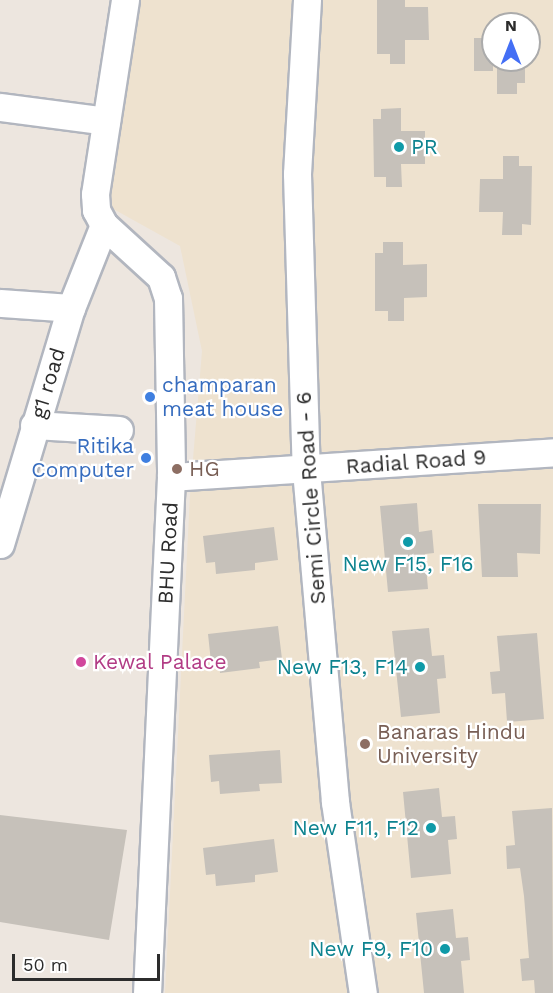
<!DOCTYPE html>
<style>
body{margin:0}
#map{position:relative;width:553px;height:993px;overflow:hidden;background:#ede6df;font-family:"Work Sans",sans-serif}
div>[style]{position:absolute}
[style*='--x']{left:calc(var(--x)*1px);top:calc(var(--y)*1px);width:calc(var(--w)*1px);rotate:calc(var(--a)*1deg)}
.education>*{inset:0;background:#eee2cf}
.building>*{inset:0;background:#c6c1ba;transform-origin:0 0}
.roads{filter:drop-shadow(2px 0 #b2b6bf) drop-shadow(-2px 0 #b2b6bf) drop-shadow(0 2px #b2b6bf) drop-shadow(0 -2px #b2b6bf)}
.minor>*{height:27px;margin:-13.5px;padding:0 13.5px;transform-origin:13.5px;border-radius:13.5px;background:#fff}
.dots>*{width:16px;height:16px;translate:-50% -50%;box-sizing:border-box;border:3px solid #fff;border-radius:50%}
span{translate:-50% -50%;white-space:nowrap;text-align:center;line-height:1.15;-webkit-text-stroke:4.5px #fff;paint-order:stroke}
.culture-label{font-size:21px;color:#0d838f}
.left{translate:0 -50%;text-align:left}
.right{translate:-100% -50%;text-align:right}
.street-label{font-size:21px;color:#2c2c2c}
.shop-label{font-size:21px;color:#366cbe}
.education-label{font-size:21px;color:#785e54}
.hotel-label{font-size:21px;color:#b23c85}
.north{position:absolute;left:481px;top:12px;width:60px;height:60px;box-sizing:border-box;background:#fff;border:2px solid #ababab;border-radius:50%;rotate:0deg;font-size:16px;font-weight:700;line-height:24px;text-align:center;color:#2c2c2c}
.north::after{content:'';display:block;margin:auto;width:21px;height:27px;background:#446ff5;clip-path:polygon(50% 0,100% 100%,50% 72%,0 100%)}
.scale{position:absolute;left:12px;top:954px;width:148px;height:27px;box-sizing:border-box;border:3px solid #2c2c2c;border-top:0;padding-left:8px;font-size:18px;line-height:21px;white-space:nowrap;color:#2c2c2c;-webkit-text-stroke:4px #fff;paint-order:stroke}
</style>
<div id="map">
<div class="education">
<div style="clip-path:polygon(evenodd,141px 0,553px 0,553px 993px,165px 993px,190px 495px,202px 351px,180px 246px,108px 206px,141px 0,493px 24px,529px 24px,529px 60px,493px 60px,493px 24px)"></div>
</div>
<div class="building">
<div style="clip-path:polygon(377px 0,405px 0,405px 7px,428px 7px,429px 40px,405px 40px,405px 64px,390px 64px,390px 54px,377px 54px)"></div>
<div style="left:474px;top:38px;width:19px;height:33px"></div>
<div style="clip-path:polygon(497px 60px,525px 60px,525px 83px,517px 83px,517px 94px,497px 94px)"></div>
<div style="clip-path:polygon(401px 108px,401px 131px,425px 131px,425px 164px,401px 164px,402px 187px,386px 187px,386px 177px,374px 177px,373px 119px,381px 119px,381px 109px)"></div>
<div style="clip-path:polygon(503px 156px,519px 156px,519px 166px,532px 166px,531px 225px,522px 224px,522px 235px,502px 235px,503px 212px,479px 212px,480px 179px,503px 179px)"></div>
<div style="clip-path:polygon(383px 242px,403px 242px,403px 265px,427px 264px,427px 297px,404px 298px,404px 321px,388px 321px,388px 311px,375px 311px,375px 253px,383px 253px)"></div>
<div style="clip-path:polygon(417px 503px,419px 532px,432px 530px,434px 553px,425px 554px,428px 589px,388px 592px,380px 506px)"></div>
<div style="clip-path:polygon(478px 504px,541px 504px,540px 554px,517px 553px,518px 577px,482px 577px)"></div>
<div style="clip-path:polygon(274px 527px,278px 560px,255px 563px,255px 570px,216px 574px,215px 562px,206px 563px,203px 536px)"></div>
<div style="clip-path:polygon(278px 626px,282px 659px,259px 662px,260px 668px,220px 673px,219px 661px,211px 662px,208px 634px)"></div>
<div style="clip-path:polygon(429px 628px,432px 656px,444px 655px,446px 678px,437px 679px,440px 713px,401px 717px,392px 631px)"></div>
<div style="clip-path:polygon(537px 633px,544px 719px,507px 722px,505px 693px,492px 694px,490px 672px,500px 671px,497px 636px)"></div>
<div style="clip-path:polygon(280px 750px,282px 783px,259px 784px,260px 791px,220px 794px,219px 781px,211px 782px,209px 755px)"></div>
<div style="clip-path:polygon(439px 788px,442px 817px,455px 816px,457px 839px,448px 840px,451px 874px,411px 878px,403px 792px)"></div>
<div style="clip-path:polygon(552px 808px,553px 993px,535px 993px,534px 980px,522px 981px,520px 959px,529px 958px,524px 896px,520px 868px,507px 869px,506px 846px,515px 845px,512px 811px)"></div>
<div style="clip-path:polygon(0 815px,127px 830px,109px 940px,0 922px)"></div>
<div style="clip-path:polygon(274px 839px,278px 872px,255px 875px,255px 882px,216px 886px,215px 874px,206px 875px,203px 848px)"></div>
<div style="clip-path:polygon(453px 909px,456px 938px,468px 937px,470px 960px,461px 961px,464px 993px,424px 993px,416px 913px)"></div>
</div>
<div class="roads">
<div class="minor">
<div style="--x:125;--y:0;--w:196;--a:98.8"></div>
<div style="--x:95;--y:194;--w:16;--a:86"></div>
<div style="--x:96;--y:210;--w:17;--a:62"></div>
<div style="--x:104;--y:225;--w:77;--a:42.4"></div>
<div style="--x:161;--y:277;--w:22;--a:72"></div>
<div style="--x:168;--y:298;--w:179;--a:89"></div>
<div style="--x:171;--y:477;--w:517;--a:92.66"></div>
<div style="--x:307;--y:0;--w:174;--a:93.3"></div>
<div style="--x:297;--y:174;--w:296;--a:88.3"></div>
<div style="--x:306;--y:470;--w:333;--a:85"></div>
<div style="--x:335;--y:802;--w:193;--a:81.7"></div>
<div style="--x:0;--y:107;--w:107;--a:7.5"></div>
<div style="--x:0;--y:303;--w:71;--a:4"></div>
<div style="--x:34;--y:425;--w:85;--a:3.4"></div>
<div style="--x:171;--y:477;--w:383;--a:-3.7"></div>
<div style="--x:0;--y:544;--w:246;--a:-73.3"></div>
<div style="--x:71;--y:308;--w:89;--a:-68.3"></div>
</div>
</div>
<div class="dots">
<div style="left:399px;top:147px;background:#0f9aa8"></div>
<div style="left:150px;top:397px;background:#3f7fe0"></div>
<div style="left:146px;top:458px;background:#3f7fe0"></div>
<div style="left:177px;top:469px;background:#8d6e63"></div>
<div style="left:408px;top:542px;background:#0f9aa8"></div>
<div style="left:81px;top:662px;background:#d1479c"></div>
<div style="left:420px;top:667px;background:#0f9aa8"></div>
<div style="left:365px;top:744px;background:#8d6e63"></div>
<div style="left:431px;top:828px;background:#0f9aa8"></div>
<div style="left:445px;top:949px;background:#0f9aa8"></div>
</div>
<div class="culture-label">
<span class="left" style="left:411px;top:147px">PR</span>
<span style="left:408px;top:564px">New F15, F16</span>
<span class="right" style="left:408px;top:667px">New F13, F14</span>
<span class="right" style="left:419px;top:828px">New F11, F12</span>
<span class="right" style="left:433px;top:949px">New F9, F10</span>
</div>
<div class="street-label">
<span style="left:48px;top:383px;rotate:-73deg">g1 road</span>
<span style="left:416px;top:462px;rotate:-4deg">Radial Road 9</span>
<span style="left:311px;top:498px;rotate:-94deg">Semi Circle Road - 6</span>
<span style="left:168px;top:553px;rotate:-87deg">BHU Road</span>
</div>
<div class="shop-label">
<span class="left" style="left:162px;top:397px">champaran<br>meat house</span>
<span class="right" style="left:134px;top:458px">Ritika<br>Computer</span>
</div>
<div class="education-label">
<span class="left" style="left:189px;top:469px">HG</span>
<span class="left" style="left:377px;top:744px">Banaras Hindu<br>University</span>
</div>
<div class="hotel-label">
<span class="left" style="left:93px;top:662px">Kewal Palace</span>
</div>
<div class="north">N</div>
<div class="scale">50 m</div>
</div>
